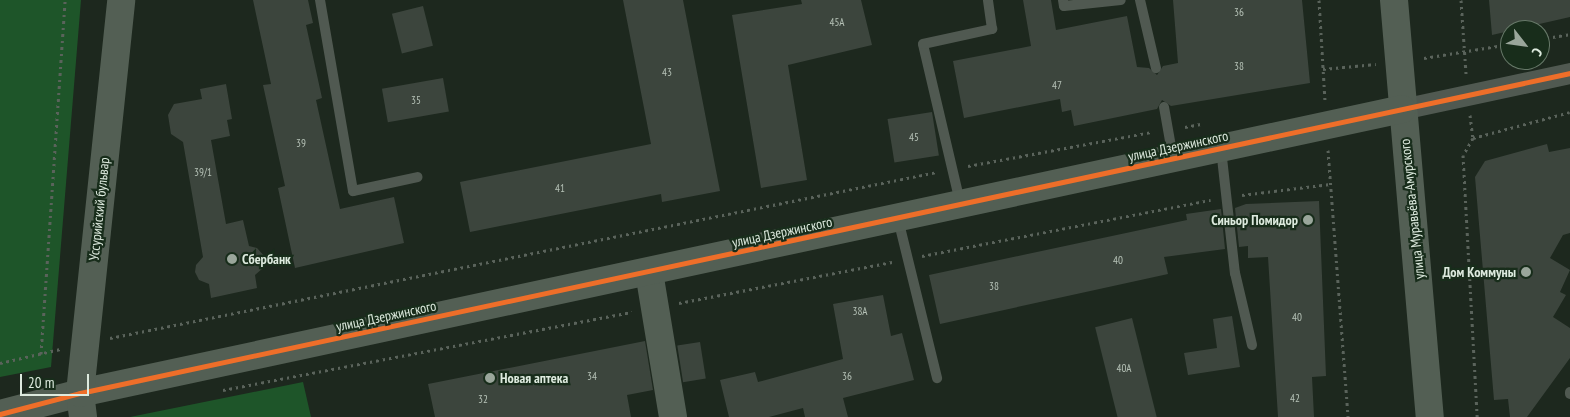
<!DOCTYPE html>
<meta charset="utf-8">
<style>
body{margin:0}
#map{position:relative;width:1570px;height:417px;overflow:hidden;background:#1d281e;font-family:"PT Sans Narrow",sans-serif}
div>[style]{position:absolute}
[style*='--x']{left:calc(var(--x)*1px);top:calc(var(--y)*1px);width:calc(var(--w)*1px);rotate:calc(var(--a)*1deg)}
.green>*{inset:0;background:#1e5529}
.building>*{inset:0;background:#3c453d;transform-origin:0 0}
.path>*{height:3px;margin-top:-1.5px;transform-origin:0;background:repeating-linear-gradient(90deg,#5a635b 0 2.5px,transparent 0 6.5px)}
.lane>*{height:10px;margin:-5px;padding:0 5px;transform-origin:5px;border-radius:5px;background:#505951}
.street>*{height:21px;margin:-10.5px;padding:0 10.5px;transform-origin:10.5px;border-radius:10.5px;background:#505951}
.secondary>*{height:28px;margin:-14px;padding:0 14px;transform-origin:14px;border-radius:14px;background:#535f54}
.cycleway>*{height:5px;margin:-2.5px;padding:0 2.5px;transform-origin:2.5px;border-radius:2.5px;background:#ee6e29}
.dots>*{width:14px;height:14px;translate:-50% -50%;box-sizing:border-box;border:2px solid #182d1b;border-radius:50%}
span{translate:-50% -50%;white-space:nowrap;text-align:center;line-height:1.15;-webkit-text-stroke:4.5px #182d1b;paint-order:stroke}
.number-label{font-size:11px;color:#b5c1b6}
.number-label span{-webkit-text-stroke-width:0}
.street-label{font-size:14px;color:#ddeade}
.poi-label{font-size:14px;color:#ddeade;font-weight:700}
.right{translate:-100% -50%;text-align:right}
.left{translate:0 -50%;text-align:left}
.north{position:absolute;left:1500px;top:20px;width:50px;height:50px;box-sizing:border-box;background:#182d1b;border:1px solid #677969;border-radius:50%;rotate:120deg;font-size:14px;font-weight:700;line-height:20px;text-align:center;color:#ddeade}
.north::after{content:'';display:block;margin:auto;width:18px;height:22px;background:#9aa69b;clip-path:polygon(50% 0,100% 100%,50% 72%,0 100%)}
.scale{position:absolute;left:20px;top:374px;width:69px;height:22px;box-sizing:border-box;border:2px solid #ddeade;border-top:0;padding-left:6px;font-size:15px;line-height:18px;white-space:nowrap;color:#ddeade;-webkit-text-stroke:4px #182d1b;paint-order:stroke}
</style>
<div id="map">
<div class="green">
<div style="clip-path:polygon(0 0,81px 0,51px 367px,0 377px)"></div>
<div style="clip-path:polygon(303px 382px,311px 417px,130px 417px)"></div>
</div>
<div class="building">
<div style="clip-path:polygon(253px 0,308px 0,313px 23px,306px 25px,322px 98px,316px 100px,340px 209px,394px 197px,404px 243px,295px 268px,278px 188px,285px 186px,263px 85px,271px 84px)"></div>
<div style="clip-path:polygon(623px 0,683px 0,720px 191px,662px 202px,661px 194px,470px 232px,460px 182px,651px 144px)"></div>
<div style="clip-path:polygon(801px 0,861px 0,872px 45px,788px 65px,807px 180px,761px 188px,732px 15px,802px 4px)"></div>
<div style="clip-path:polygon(1023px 0,1051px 0,1056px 30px,1127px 16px,1137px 67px,1149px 68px,1157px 75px,1163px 66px,1178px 63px,1173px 0,1302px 0,1310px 83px,1171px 106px,1162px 100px,1157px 109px,1074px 126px,1071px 110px,1062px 112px,1060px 99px,964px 118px,953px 61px,1031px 46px)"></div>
<div style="clip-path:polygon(1489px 0,1570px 0,1570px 17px,1492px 35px)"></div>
<div style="left:423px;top:6px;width:41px;height:32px;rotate:76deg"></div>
<div style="left:443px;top:78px;width:34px;height:62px;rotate:80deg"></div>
<div style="clip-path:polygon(226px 84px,232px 119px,227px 120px,230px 136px,211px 140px,226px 224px,243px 220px,249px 246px,257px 248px,265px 257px,263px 268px,255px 275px,257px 288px,211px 298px,209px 284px,199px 280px,195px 272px,196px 265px,203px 257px,183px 142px,171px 134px,168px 115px,174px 104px,202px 99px,200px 89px)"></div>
<div style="left:932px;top:112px;width:44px;height:45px;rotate:81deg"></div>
<div style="clip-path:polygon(1547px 144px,1549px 152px,1570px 148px,1570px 233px,1563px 235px,1550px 258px,1570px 270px,1560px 292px,1566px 295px,1553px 317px,1570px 328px,1570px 358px,1527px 417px,1510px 417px,1508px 399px,1494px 400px,1475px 177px,1485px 161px)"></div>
<div style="clip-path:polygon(1319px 201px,1326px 376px,1312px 377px,1314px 417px,1278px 417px,1268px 257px,1248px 258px,1248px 246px,1239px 247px,1235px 208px,1246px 204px)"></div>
<div style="clip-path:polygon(1221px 209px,1225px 249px,1164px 257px,1168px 274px,940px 324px,929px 275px,1187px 220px,1186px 214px)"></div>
<div style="clip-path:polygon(883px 295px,891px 336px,902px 333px,914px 380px,843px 398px,848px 417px,805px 417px,803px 408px,769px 417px,729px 417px,720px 380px,755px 372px,758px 382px,843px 359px,833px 304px)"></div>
<div style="clip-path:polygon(1232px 316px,1240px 367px,1188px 375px,1184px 353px,1217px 348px,1213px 319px)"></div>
<div style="left:1132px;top:318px;width:102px;height:38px;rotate:76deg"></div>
<div style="clip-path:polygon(645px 341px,653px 390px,627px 395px,631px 417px,435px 417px,428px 384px)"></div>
<div style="left:700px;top:342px;width:37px;height:23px;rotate:81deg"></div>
</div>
<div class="path">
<div style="--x:1319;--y:0;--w:102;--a:86.6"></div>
<div style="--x:1461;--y:0;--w:74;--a:86.1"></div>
<div style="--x:1540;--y:39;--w:30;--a:-9"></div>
<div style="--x:1424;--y:58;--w:87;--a:-9.2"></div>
<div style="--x:1323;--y:69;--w:53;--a:-5.4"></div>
<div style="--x:1470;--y:115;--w:23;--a:83"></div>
<div style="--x:1473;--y:138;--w:20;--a:120"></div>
<div style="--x:1463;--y:155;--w:262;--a:86.9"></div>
<div style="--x:1185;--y:127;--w:16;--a:-11"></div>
<div style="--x:1473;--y:138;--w:100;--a:-15"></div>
<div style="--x:1328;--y:150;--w:268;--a:85.7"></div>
<div style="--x:968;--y:166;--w:186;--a:-10.5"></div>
<div style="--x:1242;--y:195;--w:89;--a:-7.1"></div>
<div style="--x:922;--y:256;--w:294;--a:-11"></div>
<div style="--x:679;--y:303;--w:217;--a:-10.9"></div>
<div style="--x:110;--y:338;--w:843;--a:-11.35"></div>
<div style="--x:41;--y:354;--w:355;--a:-86.1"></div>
<div style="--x:0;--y:363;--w:62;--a:-13.1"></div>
<div style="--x:223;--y:390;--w:416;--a:-10.8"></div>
</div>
<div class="lane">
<div style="--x:320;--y:0;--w:194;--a:80.2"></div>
<div style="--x:353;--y:191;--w:66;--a:-12.2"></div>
<div style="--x:1063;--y:0;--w:6;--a:81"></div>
<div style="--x:1064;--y:6;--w:57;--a:-6"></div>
<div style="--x:1140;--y:0;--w:70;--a:76.8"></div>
<div style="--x:1164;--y:107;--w:52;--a:80"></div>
<div style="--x:1221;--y:149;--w:125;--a:83.6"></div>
<div style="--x:1235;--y:273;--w:74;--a:76.7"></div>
<div style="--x:960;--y:202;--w:162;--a:-103.2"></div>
<div style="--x:923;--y:44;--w:71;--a:-12.3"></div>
<div style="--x:992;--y:29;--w:29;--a:-98"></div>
<div style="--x:898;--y:219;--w:164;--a:76.2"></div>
<div style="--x:1570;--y:392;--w:2;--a:90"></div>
</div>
<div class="street">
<div style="--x:1402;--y:109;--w:172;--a:-12.1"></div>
</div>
<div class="secondary">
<div style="--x:1394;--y:0;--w:419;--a:85.1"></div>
<div style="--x:649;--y:272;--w:147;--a:80.6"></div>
<div style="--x:0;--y:414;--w:83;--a:-14.7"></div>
<div style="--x:80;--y:393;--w:1352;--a:-12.12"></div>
<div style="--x:83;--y:417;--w:24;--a:-97"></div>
<div style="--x:80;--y:393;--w:395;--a:-84"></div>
</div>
<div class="cycleway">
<div style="--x:0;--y:414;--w:83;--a:-14.7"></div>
<div style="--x:80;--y:393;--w:1524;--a:-12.12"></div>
</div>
<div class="dots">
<div style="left:1308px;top:220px;background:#9aa69b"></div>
<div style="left:232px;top:259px;background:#9aa69b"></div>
<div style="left:1526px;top:272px;background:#9aa69b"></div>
<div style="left:490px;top:378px;background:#9aa69b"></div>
</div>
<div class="number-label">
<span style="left:1239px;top:12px">36</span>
<span style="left:837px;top:22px">45А</span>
<span style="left:1239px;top:66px">38</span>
<span style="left:667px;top:72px">43</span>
<span style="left:1057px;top:85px">47</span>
<span style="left:416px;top:100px">35</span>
<span style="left:914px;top:137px">45</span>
<span style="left:301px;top:143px">39</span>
<span style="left:203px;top:172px">39/1</span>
<span style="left:560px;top:188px">41</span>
<span style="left:1118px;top:260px">40</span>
<span style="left:994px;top:286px">38</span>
<span style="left:860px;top:311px">38А</span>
<span style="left:1297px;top:317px">40</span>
<span style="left:1124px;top:368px">40А</span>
<span style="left:592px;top:376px">34</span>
<span style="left:847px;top:376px">36</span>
<span style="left:1295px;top:398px">42</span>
<span style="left:483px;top:399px">32</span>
</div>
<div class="street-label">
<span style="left:1178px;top:146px;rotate:-12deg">улица Дзержинского</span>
<span style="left:99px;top:209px;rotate:-84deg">Уссурийский бульвар</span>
<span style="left:1412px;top:209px;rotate:-96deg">улица Муравьёва-Амурского</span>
<span style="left:782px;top:232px;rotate:-12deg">улица Дзержинского</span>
<span style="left:386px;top:316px;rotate:-12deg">улица Дзержинского</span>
</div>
<div class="poi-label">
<span class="right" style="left:1298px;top:220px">Синьор Помидор</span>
<span class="left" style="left:242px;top:259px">Сбербанк</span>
<span class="right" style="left:1516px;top:272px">Дом Коммуны</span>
<span class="left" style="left:500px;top:378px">Новая аптека</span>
</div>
<div class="north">С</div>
<div class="scale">20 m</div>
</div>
